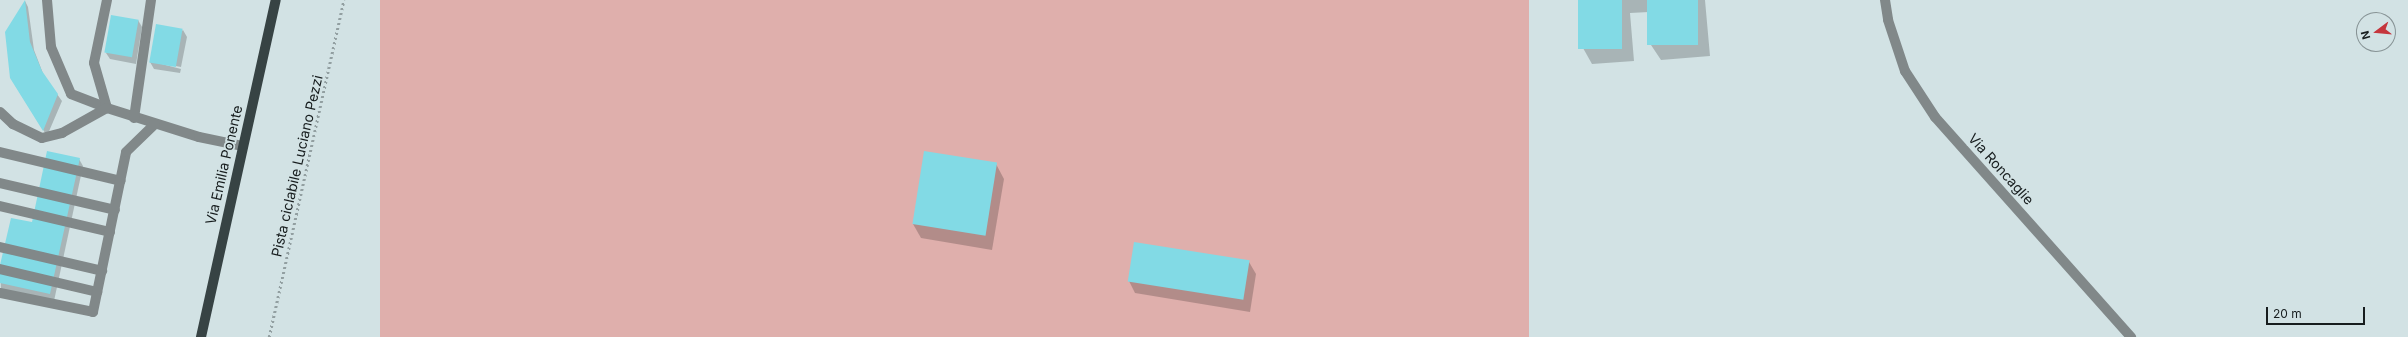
<!DOCTYPE html>
<style>
body{margin:0}
#map{position:relative;width:2408px;height:337px;overflow:hidden;background:#d2e2e4;font-family:Inter,sans-serif}
div>[style]{position:absolute}
[style*='--x']{left:calc(var(--x)*1px);top:calc(var(--y)*1px);width:calc(var(--w)*1px);rotate:calc(var(--a)*1deg)}
.green>*{inset:0;background:#dfafac;transform-origin:0 0}
.shadow>*{inset:0;background:#0003}
.building>*{inset:0;background:#82dae5;transform-origin:0 0}
.path>*{height:2.5px;margin-top:-1.25px;transform-origin:0;background:repeating-linear-gradient(90deg,#929fa1 0 2px,transparent 0 5px)}
.lane>*{height:10px;margin:-5px;padding:0 5px;transform-origin:5px;border-radius:5px;background:#818889}
.street>*{height:10px;margin:-5px;padding:0 5px;transform-origin:5px;border-radius:5px;background:#818889}
.primary>*{height:10px;margin:-5px;padding:0 5px;transform-origin:5px;border-radius:5px;background:#374344}
span{translate:-50% -50%;white-space:nowrap;text-align:center;line-height:1.15;-webkit-text-stroke:3.5px #d2e2e4;paint-order:stroke}
.street-label{font-size:14px;color:#171d1e}
.north{position:absolute;left:2356px;top:12px;width:40px;height:40px;box-sizing:border-box;background:#d2e2e4;border:1px solid #879395;border-radius:50%;rotate:254deg;font-size:11px;font-weight:700;line-height:16px;text-align:center;color:#171d1e}
.north::after{content:'';display:block;margin:auto;width:14px;height:18px;background:#c5353c;clip-path:polygon(50% 0,100% 100%,50% 72%,0 100%)}
.scale{position:absolute;left:2266px;top:307px;width:99px;height:18px;box-sizing:border-box;border:2px solid #171d1e;border-top:0;padding-left:5px;font-size:12px;line-height:14px;white-space:nowrap;color:#171d1e;-webkit-text-stroke:3px #d2e2e4;paint-order:stroke}
</style>
<div id="map">
<div class="green">
<div style="left:380px;top:0;width:1149px;height:345px"></div>
</div>
<div class="shadow">
<div style="clip-path:polygon(1579px 0,1705px 0,1710px 56px,1661px 60px,1651px 45px,1649px 12px,1630px 13px,1634px 61px,1592px 64px,1583px 48px)"></div>
<div style="clip-path:polygon(25px 1px,28px 7px,34px 50px,44px 76px,62px 101px,47px 136px,15px 85px)"></div>
<div style="clip-path:polygon(138px 20px,142px 27px,136px 64px,110px 59px,106px 53px)"></div>
<div style="clip-path:polygon(183px 30px,187px 37px,181px 67px,154px 62px,181px 69px,180px 73px,154px 69px,150px 62px)"></div>
<div style="clip-path:polygon(79px 159px,83px 166px,54px 301px,1px 289px,0 270px)"></div>
<div style="clip-path:polygon(996px 164px,1004px 179px,992px 250px,921px 238px,913px 224px)"></div>
<div style="clip-path:polygon(1249px 262px,1256px 274px,1250px 312px,1135px 293px,1129px 281px)"></div>
</div>
<div class="building">
<div style="clip-path:polygon(25px 0,30px 42px,42px 71px,58px 94px,43px 131px,10px 78px,5px 32px)"></div>
<div style="left:1578px;top:0;width:44px;height:49px"></div>
<div style="left:1647px;top:0;width:51px;height:45px"></div>
<div style="left:111px;top:15px;width:28px;height:38px;rotate:10deg"></div>
<div style="left:156px;top:24px;width:27px;height:39px;rotate:10deg"></div>
<div style="clip-path:polygon(47px 151px,80px 158px,50px 294px,0 283px,0 265px,11px 218px,32px 222px)"></div>
<div style="left:924px;top:151px;width:74px;height:74px;rotate:9deg"></div>
<div style="left:1134px;top:242px;width:117px;height:40px;rotate:9deg"></div>
</div>
<div class="path">
<div style="--x:269;--y:337;--w:345;--a:-77.5"></div>
</div>
<div class="lane">
<div style="--x:47;--y:0;--w:47;--a:85.1"></div>
<div style="--x:51;--y:47;--w:51;--a:66.9"></div>
<div style="--x:71;--y:94;--w:39;--a:21"></div>
<div style="--x:107;--y:0;--w:64;--a:101.7"></div>
<div style="--x:94;--y:63;--w:47;--a:73.9"></div>
<div style="--x:107;--y:108;--w:96;--a:17.5"></div>
<div style="--x:199;--y:137;--w:45;--a:11.6"></div>
<div style="--x:0;--y:112;--w:18;--a:43"></div>
<div style="--x:13;--y:124;--w:32;--a:26"></div>
<div style="--x:42;--y:138;--w:21;--a:-14"></div>
<div style="--x:62;--y:133;--w:51;--a:-29.1"></div>
<div style="--x:134;--y:118;--w:119;--a:-81.8"></div>
<div style="--x:0;--y:152;--w:124;--a:13.5"></div>
<div style="--x:0;--y:183;--w:118;--a:13.2"></div>
<div style="--x:0;--y:206;--w:113;--a:13.3"></div>
<div style="--x:0;--y:247;--w:105;--a:13.2"></div>
<div style="--x:0;--y:269;--w:100;--a:13.3"></div>
<div style="--x:0;--y:293;--w:95;--a:11.5"></div>
<div style="--x:93;--y:312;--w:163;--a:-78.3"></div>
<div style="--x:126;--y:152;--w:40;--a:-44"></div>
</div>
<div class="street">
<div style="--x:1885;--y:0;--w:20;--a:81"></div>
<div style="--x:1888;--y:20;--w:54;--a:71.6"></div>
<div style="--x:1905;--y:71;--w:55;--a:56.9"></div>
<div style="--x:1935;--y:117;--w:295;--a:48.3"></div>
</div>
<div class="primary">
<div style="--x:201;--y:337;--w:345;--a:-77.5"></div>
</div>
<div class="street-label">
<span style="left:224px;top:165px;rotate:-77deg">Via Emilia Ponente</span>
<span style="left:297px;top:166px;rotate:-77deg">Pista ciclabile Luciano Pezzi</span>
<span style="left:2001px;top:169px;rotate:48deg">Via Roncaglie</span>
</div>
<div class="north">N</div>
<div class="scale">20 m</div>
</div>
